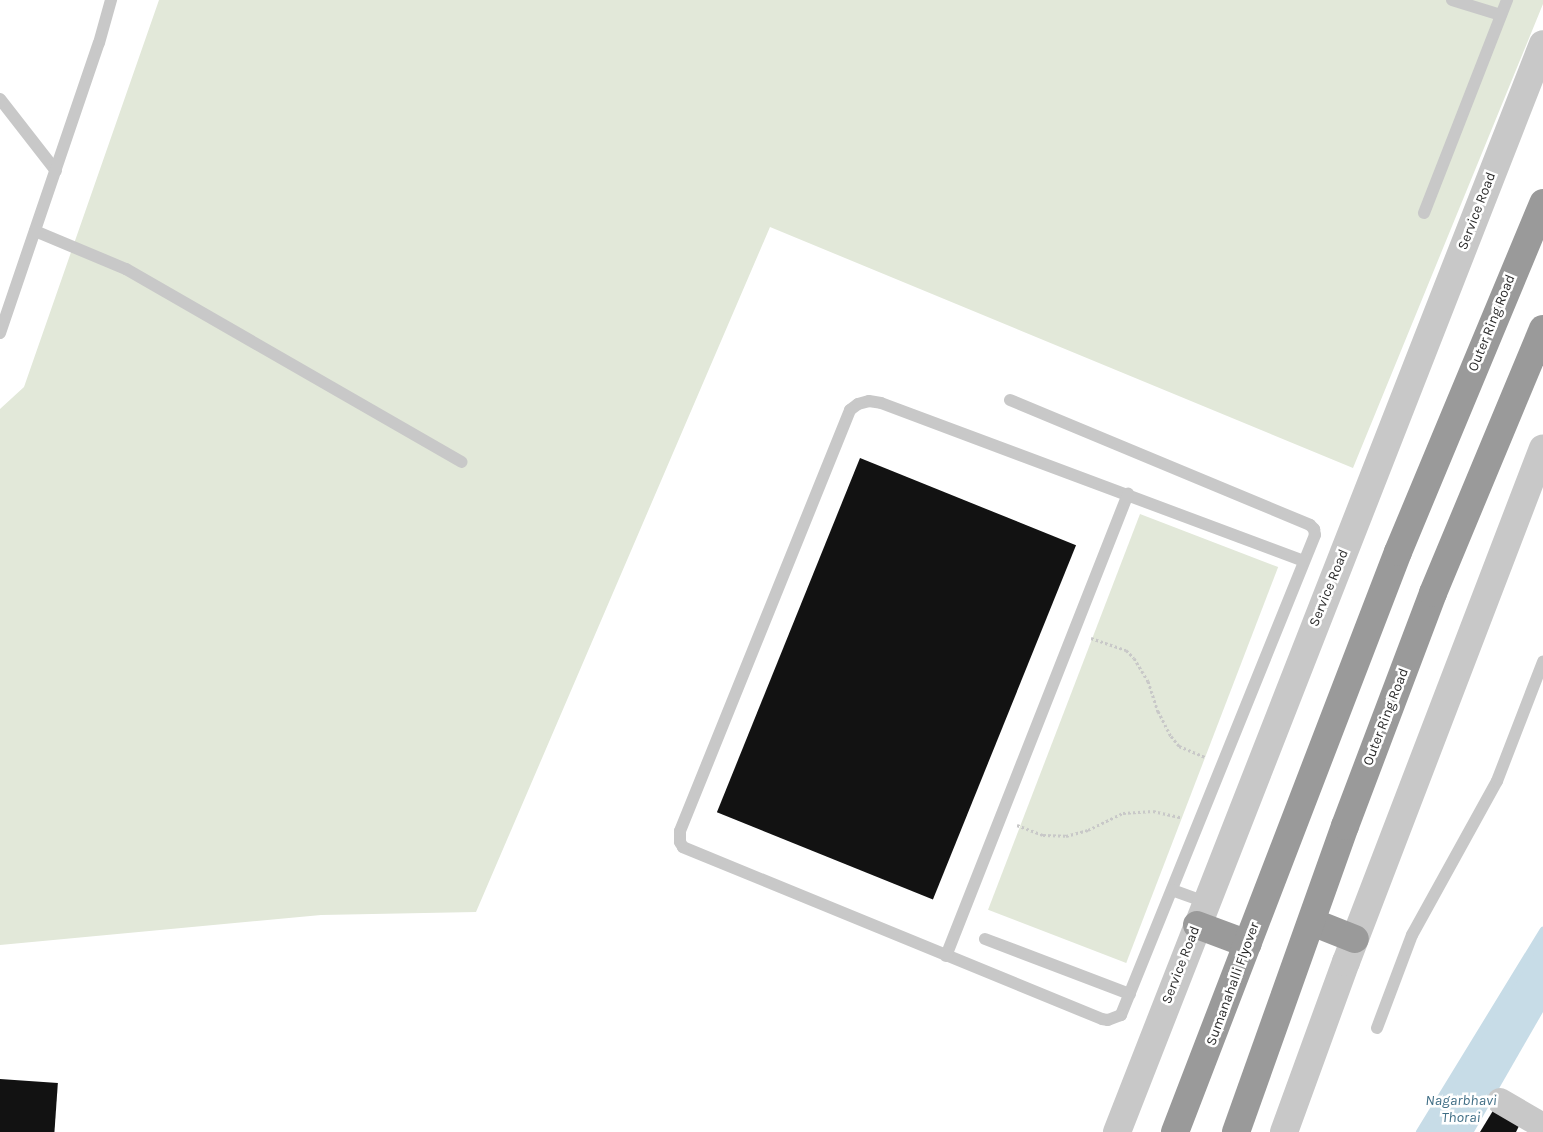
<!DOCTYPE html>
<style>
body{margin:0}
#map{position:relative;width:1543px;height:1132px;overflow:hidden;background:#fff;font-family:Karla,sans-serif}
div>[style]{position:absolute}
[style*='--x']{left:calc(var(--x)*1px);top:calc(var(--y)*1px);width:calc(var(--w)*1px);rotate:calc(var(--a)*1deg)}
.green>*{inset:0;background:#e2e8d9;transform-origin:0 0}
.water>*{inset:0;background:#c7dce7}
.stream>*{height:8px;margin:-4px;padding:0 4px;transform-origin:4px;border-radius:4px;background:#c7dce7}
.building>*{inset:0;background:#121212;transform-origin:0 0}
.path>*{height:3px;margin-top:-1.5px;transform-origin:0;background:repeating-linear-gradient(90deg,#c8c8c8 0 2.5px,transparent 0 5px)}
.service>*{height:12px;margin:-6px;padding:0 6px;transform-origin:6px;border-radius:6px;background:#c8c8c8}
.minor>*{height:26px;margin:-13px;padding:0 13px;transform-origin:13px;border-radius:13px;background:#c8c8c8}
.tertiary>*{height:28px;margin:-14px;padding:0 14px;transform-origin:14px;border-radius:14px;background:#c8c8c8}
.trunk>*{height:28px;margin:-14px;padding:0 14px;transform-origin:14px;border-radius:14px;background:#9a9a9a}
span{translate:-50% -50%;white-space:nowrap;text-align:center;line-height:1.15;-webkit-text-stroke:5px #fff;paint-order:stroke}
.street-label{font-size:14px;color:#2b2b2b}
.water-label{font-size:15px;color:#416f86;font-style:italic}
</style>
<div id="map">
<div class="green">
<div style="clip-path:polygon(159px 0,1543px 0,1543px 4px,1353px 468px,770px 227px,476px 912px,321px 915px,0 945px,0 409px,24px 387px)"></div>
<div style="left:1140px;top:514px;width:148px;height:424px;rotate:21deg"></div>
</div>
<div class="water">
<div style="clip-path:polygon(1543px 931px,1543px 1012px,1474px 1132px,1420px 1132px)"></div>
</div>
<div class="stream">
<div style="--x:1420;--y:1132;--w:236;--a:-58.5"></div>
</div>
<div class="building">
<div style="left:860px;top:458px;width:233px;height:382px;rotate:22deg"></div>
<div style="left:0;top:1079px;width:58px;height:53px;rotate:4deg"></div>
<div style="clip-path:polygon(1494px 1109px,1520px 1124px,1516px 1132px,1480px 1132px)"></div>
</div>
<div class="path">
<div style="--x:1091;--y:638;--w:37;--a:19"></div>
<div style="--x:1126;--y:650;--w:11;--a:45"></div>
<div style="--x:1134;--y:658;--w:27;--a:59"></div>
<div style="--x:1148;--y:681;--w:32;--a:72"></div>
<div style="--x:1158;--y:711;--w:28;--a:63"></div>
<div style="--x:1171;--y:736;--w:13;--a:51"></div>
<div style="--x:1179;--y:746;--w:28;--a:23"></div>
<div style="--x:1017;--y:825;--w:28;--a:21"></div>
<div style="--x:1043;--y:835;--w:23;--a:2"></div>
<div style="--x:1066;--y:836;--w:23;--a:-15"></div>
<div style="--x:1088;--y:830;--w:39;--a:-26"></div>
<div style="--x:1123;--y:813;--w:30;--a:-4"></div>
<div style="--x:1153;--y:811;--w:28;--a:13"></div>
</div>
<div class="service">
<div style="--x:1452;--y:0;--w:51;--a:17"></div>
<div style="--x:0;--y:99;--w:91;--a:52.1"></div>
<div style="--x:1424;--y:213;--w:229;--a:-68.7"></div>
<div style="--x:35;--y:231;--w:99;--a:22.7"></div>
<div style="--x:126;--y:269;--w:387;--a:29.9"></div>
<div style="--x:0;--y:333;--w:306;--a:-71.2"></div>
<div style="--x:99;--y:43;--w:45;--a:-74.4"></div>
<div style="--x:1010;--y:400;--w:325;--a:22.6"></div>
<div style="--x:1310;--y:525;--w:6;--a:45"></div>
<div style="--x:1314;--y:529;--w:6;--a:81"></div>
<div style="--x:1315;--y:535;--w:518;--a:112.01"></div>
<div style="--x:1121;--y:1015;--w:14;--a:159"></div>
<div style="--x:1108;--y:1020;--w:6;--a:-171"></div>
<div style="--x:1102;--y:1019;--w:453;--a:-157.7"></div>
<div style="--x:683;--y:847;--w:6;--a:-121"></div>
<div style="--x:680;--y:842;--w:11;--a:-90"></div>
<div style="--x:680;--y:831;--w:454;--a:-68"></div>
<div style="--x:850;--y:410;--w:10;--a:-37"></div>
<div style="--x:858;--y:404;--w:11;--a:-15"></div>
<div style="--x:869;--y:401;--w:12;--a:9"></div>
<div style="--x:881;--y:403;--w:451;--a:20.5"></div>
<div style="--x:1172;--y:890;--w:35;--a:20"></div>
<div style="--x:985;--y:939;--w:155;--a:20.8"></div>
<div style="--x:946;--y:956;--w:497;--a:-68.5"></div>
<div style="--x:1377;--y:1028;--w:99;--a:-69.4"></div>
<div style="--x:1412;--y:935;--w:176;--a:-61.1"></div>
<div style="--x:1497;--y:781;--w:128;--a:-68.9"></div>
</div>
<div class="minor">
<div style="--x:1500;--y:1101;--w:50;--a:30.2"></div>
</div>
<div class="tertiary">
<div style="--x:1117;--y:1132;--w:1168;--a:-68.62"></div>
<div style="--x:1284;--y:1132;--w:181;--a:-70"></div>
<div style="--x:1346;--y:962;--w:550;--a:-69.03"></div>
</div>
<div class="trunk">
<div style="--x:1312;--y:922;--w:46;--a:21.6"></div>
<div style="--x:1197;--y:925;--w:54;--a:20.4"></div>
<div style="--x:1175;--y:1132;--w:621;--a:-68.97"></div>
<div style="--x:1398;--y:552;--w:378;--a:-67.4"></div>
<div style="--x:1236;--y:1132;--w:325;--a:-70.4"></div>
<div style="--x:1345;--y:826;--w:249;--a:-69.3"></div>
<div style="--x:1433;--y:593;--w:286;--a:-67.4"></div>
</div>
<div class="street-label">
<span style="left:1477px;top:211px;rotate:-69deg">Service Road</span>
<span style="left:1492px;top:323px;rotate:-68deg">Outer Ring Road</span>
<span style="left:1329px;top:588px;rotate:-68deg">Service Road</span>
<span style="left:1386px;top:717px;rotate:-69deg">Outer Ring Road</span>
<span style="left:1181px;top:965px;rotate:-69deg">Service Road</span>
<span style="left:1233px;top:984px;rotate:-70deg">Sumanahalli Flyover</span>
</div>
<div class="water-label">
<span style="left:1461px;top:1109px">Nagarbhavi<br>Thorai</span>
</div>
</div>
